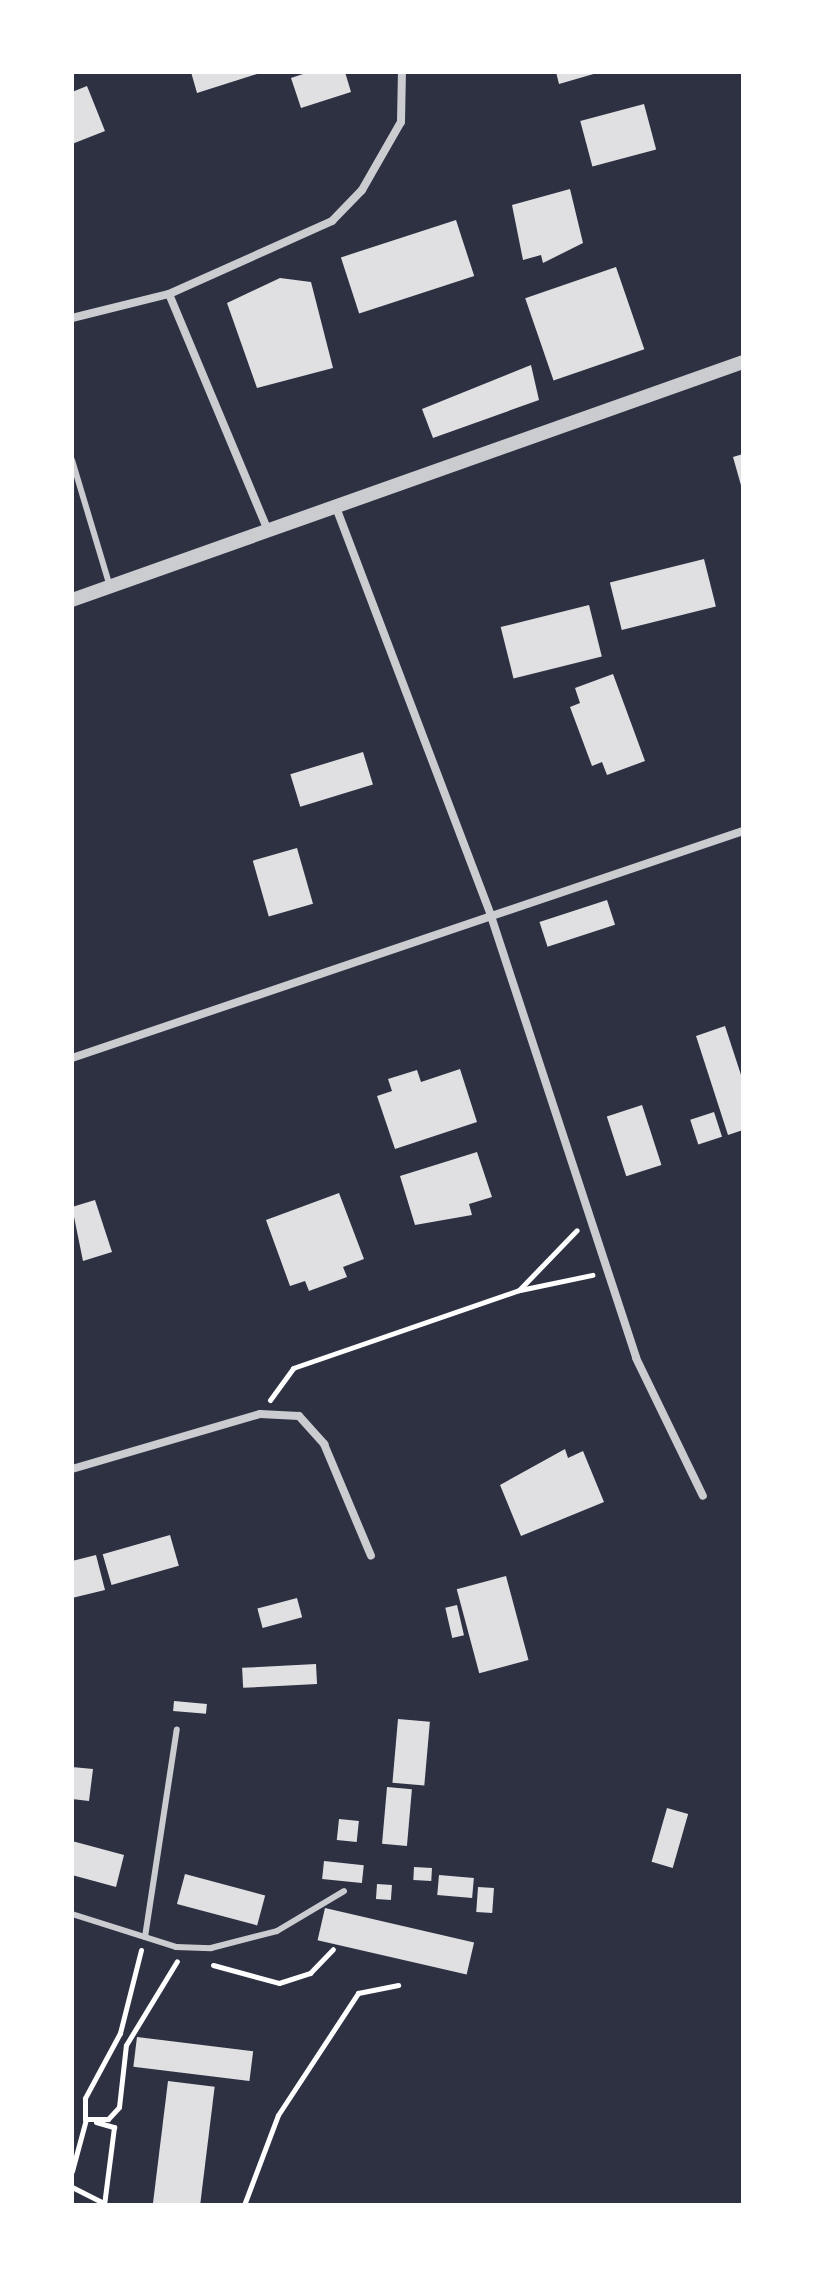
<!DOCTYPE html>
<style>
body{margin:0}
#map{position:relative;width:815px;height:2277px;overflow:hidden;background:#2d3142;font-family:"Public Sans",sans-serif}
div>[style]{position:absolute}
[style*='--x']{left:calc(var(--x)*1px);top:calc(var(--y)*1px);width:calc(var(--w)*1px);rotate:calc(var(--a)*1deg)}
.building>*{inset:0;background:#e0e0e3;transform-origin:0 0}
.path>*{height:5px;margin:-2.5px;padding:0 2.5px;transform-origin:2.5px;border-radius:2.5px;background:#fff}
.service>*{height:6px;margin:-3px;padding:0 3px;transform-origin:3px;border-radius:3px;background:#caccd0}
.minor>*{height:8px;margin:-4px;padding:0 4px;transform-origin:4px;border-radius:4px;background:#caccd0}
.tertiary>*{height:14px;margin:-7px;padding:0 7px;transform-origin:7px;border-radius:7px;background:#caccd0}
span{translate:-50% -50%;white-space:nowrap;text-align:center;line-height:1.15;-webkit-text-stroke:6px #fff;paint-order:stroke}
.frame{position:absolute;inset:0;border:74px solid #fff;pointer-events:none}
</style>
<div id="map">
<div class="building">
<div style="clip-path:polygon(191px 72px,260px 72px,260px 73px,197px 93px)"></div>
<div style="clip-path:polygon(309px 72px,345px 72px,351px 92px,301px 108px,291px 78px)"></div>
<div style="clip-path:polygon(556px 72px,597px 72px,597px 73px,559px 84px)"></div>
<div style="clip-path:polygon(87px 86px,105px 131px,72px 144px,72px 92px)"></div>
<div style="left:644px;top:104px;width:47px;height:66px;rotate:75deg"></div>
<div style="clip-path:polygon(570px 189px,583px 243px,543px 263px,541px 255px,523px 260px,512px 205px)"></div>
<div style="left:456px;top:220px;width:59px;height:121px;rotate:72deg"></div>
<div style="left:616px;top:267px;width:87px;height:96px;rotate:71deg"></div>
<div style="clip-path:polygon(280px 278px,311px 282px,333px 368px,257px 388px,227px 303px)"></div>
<div style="clip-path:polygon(531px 365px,539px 400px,433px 438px,422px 409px)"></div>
<div style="clip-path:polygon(743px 454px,743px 489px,742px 489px,733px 457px)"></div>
<div style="left:704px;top:559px;width:49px;height:97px;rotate:76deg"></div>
<div style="left:589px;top:605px;width:53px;height:91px;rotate:76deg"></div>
<div style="clip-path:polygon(613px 674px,645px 761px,607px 775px,602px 762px,592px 766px,570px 707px,580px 703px,575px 688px)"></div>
<div style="left:363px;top:752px;width:34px;height:76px;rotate:73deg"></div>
<div style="left:297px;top:848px;width:58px;height:46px;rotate:74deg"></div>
<div style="left:607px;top:900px;width:26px;height:71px;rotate:72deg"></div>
<div style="clip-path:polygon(725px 1026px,743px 1081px,743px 1130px,728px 1135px,696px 1036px)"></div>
<div style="clip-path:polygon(460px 1069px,477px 1122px,395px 1149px,377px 1096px,392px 1091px,388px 1079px,417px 1070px,421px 1082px)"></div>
<div style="left:642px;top:1105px;width:63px;height:37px;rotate:72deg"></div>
<div style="left:714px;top:1112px;width:26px;height:25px;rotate:72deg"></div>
<div style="clip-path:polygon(477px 1152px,492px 1197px,469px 1204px,472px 1215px,415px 1225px,400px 1176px)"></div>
<div style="clip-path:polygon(339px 1193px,364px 1259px,343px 1267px,347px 1277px,309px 1291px,305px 1281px,290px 1286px,266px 1220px)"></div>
<div style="clip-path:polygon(95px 1200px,112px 1252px,83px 1261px,72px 1207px)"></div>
<div style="clip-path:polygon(565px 1449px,568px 1458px,583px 1451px,604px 1502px,521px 1536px,500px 1485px)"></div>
<div style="left:170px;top:1535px;width:32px;height:70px;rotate:74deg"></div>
<div style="clip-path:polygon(96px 1555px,105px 1590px,72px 1598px,72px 1561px)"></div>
<div style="left:506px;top:1576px;width:87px;height:51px;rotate:75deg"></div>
<div style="left:297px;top:1598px;width:20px;height:41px;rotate:75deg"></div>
<div style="left:457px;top:1605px;width:31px;height:12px;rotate:77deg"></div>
<div style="left:316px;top:1664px;width:20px;height:74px;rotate:87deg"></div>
<div style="left:174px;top:1701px;width:33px;height:10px;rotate:5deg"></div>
<div style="left:398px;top:1719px;width:32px;height:64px;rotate:5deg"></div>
<div style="clip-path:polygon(72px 1767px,93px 1769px,89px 1801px,72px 1799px)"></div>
<div style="left:387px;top:1787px;width:25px;height:57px;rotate:5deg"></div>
<div style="left:667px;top:1808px;width:22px;height:56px;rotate:16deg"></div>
<div style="left:339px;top:1819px;width:20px;height:21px;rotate:6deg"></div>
<div style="clip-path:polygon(72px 1841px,124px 1855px,116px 1887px,72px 1875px)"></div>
<div style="left:324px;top:1861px;width:40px;height:18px;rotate:6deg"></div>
<div style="left:414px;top:1867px;width:18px;height:13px;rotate:3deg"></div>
<div style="left:185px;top:1874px;width:83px;height:31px;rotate:15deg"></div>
<div style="left:439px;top:1875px;width:35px;height:20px;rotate:5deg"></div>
<div style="left:377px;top:1884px;width:15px;height:15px;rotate:4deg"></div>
<div style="left:478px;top:1887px;width:16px;height:25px;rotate:4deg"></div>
<div style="left:325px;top:1908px;width:153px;height:33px;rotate:13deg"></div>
<div style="left:137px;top:2037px;width:117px;height:30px;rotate:7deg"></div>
<div style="left:168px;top:2081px;width:47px;height:125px;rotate:7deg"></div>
</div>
<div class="path">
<div style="--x:520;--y:1290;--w:74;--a:-11.8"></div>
<div style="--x:270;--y:1400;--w:39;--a:-54"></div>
<div style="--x:293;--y:1368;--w:239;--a:-19"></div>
<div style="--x:519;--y:1290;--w:83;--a:-46"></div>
<div style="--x:141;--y:1950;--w:86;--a:104.2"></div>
<div style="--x:120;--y:2033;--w:74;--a:118.3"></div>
<div style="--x:85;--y:2098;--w:21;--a:90"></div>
<div style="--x:85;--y:2119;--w:23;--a:0"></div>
<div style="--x:108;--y:2119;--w:16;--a:-47"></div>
<div style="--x:119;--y:2107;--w:62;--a:-83.6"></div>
<div style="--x:126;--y:2045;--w:98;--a:-58.7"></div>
<div style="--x:213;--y:1965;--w:68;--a:15.3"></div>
<div style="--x:279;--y:1983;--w:33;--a:-18"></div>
<div style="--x:310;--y:1973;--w:33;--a:-46"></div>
<div style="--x:96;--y:2122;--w:19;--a:16"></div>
<div style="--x:114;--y:2127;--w:79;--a:97.3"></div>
<div style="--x:72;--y:2171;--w:54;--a:-74.9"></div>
<div style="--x:72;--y:2187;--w:36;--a:27"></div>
<div style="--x:244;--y:2205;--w:96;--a:-69.3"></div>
<div style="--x:278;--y:2115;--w:146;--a:-56.7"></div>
<div style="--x:358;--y:1993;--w:41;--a:-11.3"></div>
</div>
<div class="service">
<div style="--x:72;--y:460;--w:133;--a:73.3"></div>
<div style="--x:72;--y:1914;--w:109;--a:17.6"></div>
<div style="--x:176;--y:1947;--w:35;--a:2"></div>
<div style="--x:211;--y:1948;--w:68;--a:-14.4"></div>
<div style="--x:277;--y:1931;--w:78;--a:-30.8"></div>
<div style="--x:145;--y:1937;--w:210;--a:-81.3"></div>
</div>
<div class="minor">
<div style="--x:169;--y:294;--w:254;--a:67.3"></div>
<div style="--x:72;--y:318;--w:100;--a:-13.9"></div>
<div style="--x:169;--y:294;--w:179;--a:-24.1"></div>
<div style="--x:332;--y:221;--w:43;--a:-45.9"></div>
<div style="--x:362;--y:190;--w:78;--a:-60.2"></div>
<div style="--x:401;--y:122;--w:50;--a:-88.9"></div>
<div style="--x:337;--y:510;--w:431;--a:69.2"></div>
<div style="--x:490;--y:913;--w:468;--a:71.8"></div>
<div style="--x:636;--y:1358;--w:153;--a:64.1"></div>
<div style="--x:72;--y:1058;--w:708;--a:-18.69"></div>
<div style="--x:72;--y:1469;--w:196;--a:-16.3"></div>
<div style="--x:260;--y:1414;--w:39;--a:3"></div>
<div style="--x:299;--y:1416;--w:38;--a:48"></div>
<div style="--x:324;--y:1444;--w:121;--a:67.2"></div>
</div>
<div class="tertiary">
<div style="--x:72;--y:600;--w:712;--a:-19.53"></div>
</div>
<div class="frame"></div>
</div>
